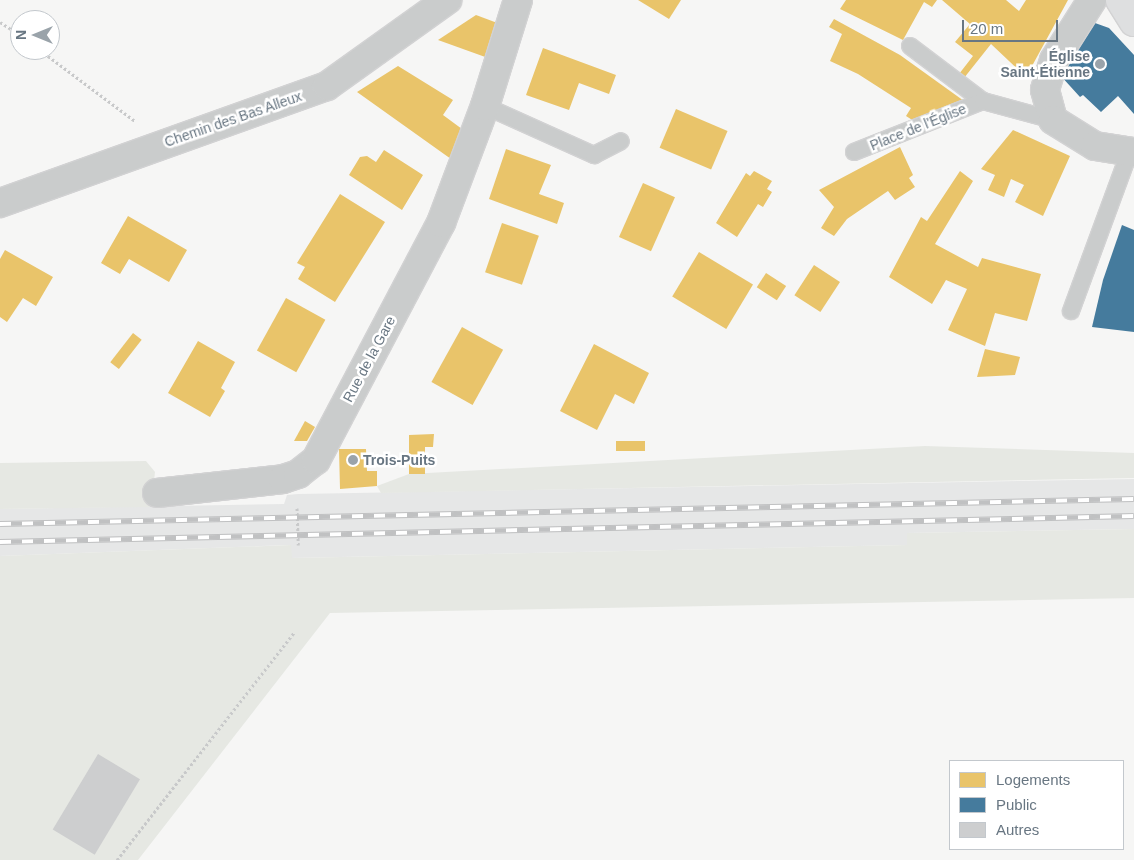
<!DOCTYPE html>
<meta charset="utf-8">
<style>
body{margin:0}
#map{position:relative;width:1134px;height:860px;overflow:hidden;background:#f6f6f5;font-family:Arial,sans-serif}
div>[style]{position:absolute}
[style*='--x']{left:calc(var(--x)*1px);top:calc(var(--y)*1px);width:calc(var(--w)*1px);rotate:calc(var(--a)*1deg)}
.built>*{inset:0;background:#e6e7e7}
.green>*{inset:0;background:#e6e8e3}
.homes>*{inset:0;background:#e9c46a;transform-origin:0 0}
.public>*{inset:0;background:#457b9d}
.building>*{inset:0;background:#cdcecf;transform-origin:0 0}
.path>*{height:3px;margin-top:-1.5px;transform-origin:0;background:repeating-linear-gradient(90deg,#c8c9ca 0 2.5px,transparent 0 5px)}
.roads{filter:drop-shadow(1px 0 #d2d2d3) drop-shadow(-1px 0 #d2d2d3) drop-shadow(0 1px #d2d2d3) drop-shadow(0 -1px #d2d2d3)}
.lane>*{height:16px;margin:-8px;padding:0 8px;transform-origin:8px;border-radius:8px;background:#cacccc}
.street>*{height:28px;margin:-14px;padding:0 14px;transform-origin:14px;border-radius:14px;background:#cacccc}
.secondary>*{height:28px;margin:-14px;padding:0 14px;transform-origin:14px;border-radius:14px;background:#dedfe0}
.rail>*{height:5.5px;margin-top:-2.75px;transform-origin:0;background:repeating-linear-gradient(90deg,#fff 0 11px,#c0c1c2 0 22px);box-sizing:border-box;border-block:1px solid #c0c1c2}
.dots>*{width:14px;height:14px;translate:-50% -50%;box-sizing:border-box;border:2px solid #fff;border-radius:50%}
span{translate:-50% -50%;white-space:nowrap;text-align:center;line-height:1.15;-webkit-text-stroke:5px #fff;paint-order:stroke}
.poi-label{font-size:14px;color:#687682;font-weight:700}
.right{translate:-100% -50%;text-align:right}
.left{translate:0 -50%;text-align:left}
.street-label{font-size:14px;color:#687682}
.legend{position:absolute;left:949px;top:760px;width:175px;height:90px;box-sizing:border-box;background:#fff;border:1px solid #c3c8cd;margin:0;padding:6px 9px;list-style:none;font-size:15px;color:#687682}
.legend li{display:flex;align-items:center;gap:10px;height:25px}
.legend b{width:25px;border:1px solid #c3c8cd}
.north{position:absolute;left:10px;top:10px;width:50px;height:50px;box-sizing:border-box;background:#fff;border:1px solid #c3c8cd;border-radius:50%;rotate:270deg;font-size:14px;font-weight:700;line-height:20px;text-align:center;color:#687682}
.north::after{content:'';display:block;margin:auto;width:18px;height:22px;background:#9aa3aa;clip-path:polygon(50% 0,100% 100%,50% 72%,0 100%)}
.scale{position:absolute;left:962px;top:20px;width:96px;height:22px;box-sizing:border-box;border:2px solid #687682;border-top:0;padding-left:6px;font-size:15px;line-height:18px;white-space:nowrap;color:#687682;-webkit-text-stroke:4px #fff;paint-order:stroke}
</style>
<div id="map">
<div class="built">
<div style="clip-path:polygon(1134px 479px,1134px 529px,907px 533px,908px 545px,291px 558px,290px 545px,0 556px,0 509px,284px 504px,287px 495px,298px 494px)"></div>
</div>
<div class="green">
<div style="clip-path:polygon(925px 446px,1134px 453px,1134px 478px,381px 493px,377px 486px,409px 474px)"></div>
<div style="clip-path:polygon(146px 461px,155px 472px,151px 507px,0 509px,0 463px)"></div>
<div style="clip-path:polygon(1134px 529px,1134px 598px,330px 613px,138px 860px,0 860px,0 556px,291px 545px,292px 558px,907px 545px,907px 533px)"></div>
</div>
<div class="homes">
<div style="clip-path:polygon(638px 0,681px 0,669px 19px)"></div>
<div style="clip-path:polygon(846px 0,937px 0,932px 7px,924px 2px,903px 40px,840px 9px)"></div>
<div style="clip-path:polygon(942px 0,1006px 0,1019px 11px,1026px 0,1068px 0,1026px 77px,991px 44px,964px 78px,959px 74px,973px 56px,955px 42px,970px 24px)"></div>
<div style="clip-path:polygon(476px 15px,500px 24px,488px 58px,438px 40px)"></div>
<div style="clip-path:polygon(834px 19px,900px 55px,964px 101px,917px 123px,906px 116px,911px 108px,858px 74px,830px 61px,842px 34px,829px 27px)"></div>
<div style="clip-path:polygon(543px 48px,616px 75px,609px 94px,579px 83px,569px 110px,526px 95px)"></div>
<div style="clip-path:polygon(398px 66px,453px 100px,443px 115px,462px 129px,451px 159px,357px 92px)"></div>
<div style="left:676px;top:109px;width:56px;height:42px;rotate:23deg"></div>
<div style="clip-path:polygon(1013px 130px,1070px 156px,1043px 216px,1015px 202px,1024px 185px,1011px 179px,1004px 197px,988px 190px,995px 175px,981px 169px)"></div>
<div style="clip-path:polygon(900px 147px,913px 175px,909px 178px,915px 187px,895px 200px,888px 191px,847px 219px,834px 236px,821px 228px,834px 207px,819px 190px)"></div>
<div style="clip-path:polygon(506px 149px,551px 165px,539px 194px,564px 203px,557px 224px,489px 199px)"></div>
<div style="clip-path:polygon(384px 150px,423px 175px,402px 210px,349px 175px,360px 157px,367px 156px,376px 162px)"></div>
<div style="clip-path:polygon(754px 171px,772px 181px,767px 189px,772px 192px,763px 207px,758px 204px,737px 237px,716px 223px,746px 173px,750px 176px)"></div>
<div style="clip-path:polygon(960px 171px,973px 181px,935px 244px,978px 267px,982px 258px,1041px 274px,1027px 321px,995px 313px,985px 346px,948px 330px,967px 289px,946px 280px,932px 304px,889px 277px,921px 217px,927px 221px)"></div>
<div style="left:643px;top:183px;width:35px;height:59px;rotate:24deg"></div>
<div style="clip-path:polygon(340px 194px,385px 222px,335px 302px,298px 279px,305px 267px,297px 263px)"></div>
<div style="clip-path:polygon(128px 216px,187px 250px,169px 282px,129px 259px,120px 274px,101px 263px)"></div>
<div style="left:502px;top:223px;width:39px;height:52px;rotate:19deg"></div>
<div style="clip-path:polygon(5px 250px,53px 277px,36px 306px,23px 298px,7px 322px,0 317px,0 259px)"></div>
<div style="left:699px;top:252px;width:63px;height:52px;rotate:31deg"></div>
<div style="left:814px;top:265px;width:31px;height:36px;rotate:33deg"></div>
<div style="left:766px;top:273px;width:24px;height:17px;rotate:33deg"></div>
<div style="left:286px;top:298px;width:45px;height:60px;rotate:29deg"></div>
<div style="left:462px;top:327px;width:47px;height:63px;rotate:29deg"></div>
<div style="left:133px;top:333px;width:11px;height:37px;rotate:38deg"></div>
<div style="clip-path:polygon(198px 341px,235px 362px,221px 388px,225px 391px,210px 417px,168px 393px)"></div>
<div style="clip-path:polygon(594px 344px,649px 373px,634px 404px,615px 394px,597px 430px,560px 411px)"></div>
<div style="clip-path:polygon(985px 349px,1020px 357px,1015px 375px,977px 377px)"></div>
<div style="clip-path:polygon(305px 421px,315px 427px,307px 441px,294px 441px)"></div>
<div style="clip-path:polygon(434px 434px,433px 447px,425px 447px,425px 474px,409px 474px,409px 435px)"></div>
<div style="left:645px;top:441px;width:10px;height:29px;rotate:90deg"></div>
<div style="clip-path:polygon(339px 449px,366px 449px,367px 471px,377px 471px,377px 486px,340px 489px)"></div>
</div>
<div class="public">
<div style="clip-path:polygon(1095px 23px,1109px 28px,1134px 55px,1134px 114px,1118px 96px,1101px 112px,1083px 95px,1080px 97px,1060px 75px,1088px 24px)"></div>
<div style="clip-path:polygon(1122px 225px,1134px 230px,1134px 332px,1092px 327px,1103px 280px)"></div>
</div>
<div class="building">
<div style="left:98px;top:754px;width:49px;height:88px;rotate:31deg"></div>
</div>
<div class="path">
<div style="--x:0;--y:22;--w:24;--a:33"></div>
<div style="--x:40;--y:50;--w:119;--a:36.8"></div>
<div style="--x:297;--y:508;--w:37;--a:88"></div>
<div style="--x:117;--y:860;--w:288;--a:-52.1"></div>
</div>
<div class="roads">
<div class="lane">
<div style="--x:910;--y:46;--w:91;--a:37"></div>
<div style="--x:485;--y:106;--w:120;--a:24.2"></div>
<div style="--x:594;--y:155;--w:30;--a:-27"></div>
<div style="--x:854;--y:152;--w:139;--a:-21.6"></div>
<div style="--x:983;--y:101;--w:73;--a:15.2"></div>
<div style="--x:1071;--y:311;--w:171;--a:-69.8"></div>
</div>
<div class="street">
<div style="--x:1092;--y:0;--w:71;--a:122.3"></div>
<div style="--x:1054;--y:60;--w:31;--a:107"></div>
<div style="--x:1045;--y:90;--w:31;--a:75"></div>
<div style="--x:1053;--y:120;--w:49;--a:31.8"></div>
<div style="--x:1095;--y:146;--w:39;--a:9"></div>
<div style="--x:0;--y:203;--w:347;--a:-19.7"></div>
<div style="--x:327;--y:86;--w:148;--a:-35.6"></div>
<div style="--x:157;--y:493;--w:127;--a:-6.3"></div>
<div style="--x:283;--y:479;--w:16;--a:-18"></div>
<div style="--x:298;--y:474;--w:23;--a:-38"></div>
<div style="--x:316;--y:460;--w:268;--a:-62.2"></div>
<div style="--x:441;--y:223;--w:125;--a:-69.4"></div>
<div style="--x:485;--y:106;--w:111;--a:-72.7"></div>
</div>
<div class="secondary">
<div style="--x:1120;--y:0;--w:26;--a:58"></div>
</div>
</div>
<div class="rail">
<div style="--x:0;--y:524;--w:1134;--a:-1.26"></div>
<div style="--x:0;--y:542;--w:1134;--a:-1.31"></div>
</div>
<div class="dots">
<div style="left:1100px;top:64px;background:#9aa3aa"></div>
<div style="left:353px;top:460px;background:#9aa3aa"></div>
</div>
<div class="poi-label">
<span class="right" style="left:1090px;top:64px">Église<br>Saint-Étienne</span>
<span class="left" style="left:363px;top:460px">Trois-Puits</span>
</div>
<div class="street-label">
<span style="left:233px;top:119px;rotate:-19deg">Chemin des Bas Alleux</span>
<span style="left:918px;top:127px;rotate:-22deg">Place de l'Église</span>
<span style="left:369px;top:359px;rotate:-62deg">Rue de la Gare</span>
</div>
<ul class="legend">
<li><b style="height:14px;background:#e9c46a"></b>Logements</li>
<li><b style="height:14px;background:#457b9d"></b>Public</li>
<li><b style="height:14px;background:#cdcecf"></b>Autres</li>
</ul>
<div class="north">N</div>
<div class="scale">20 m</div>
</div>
